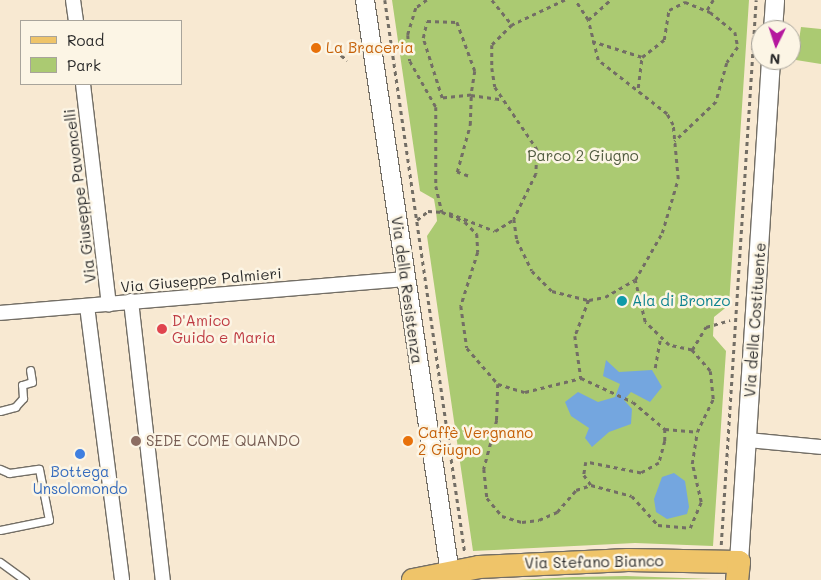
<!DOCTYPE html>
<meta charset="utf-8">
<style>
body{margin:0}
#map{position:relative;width:821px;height:580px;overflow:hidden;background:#f8e9d2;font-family:Mali,sans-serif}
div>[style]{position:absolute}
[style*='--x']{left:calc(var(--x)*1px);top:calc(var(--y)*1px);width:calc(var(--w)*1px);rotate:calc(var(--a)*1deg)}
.green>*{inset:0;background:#abca72}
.water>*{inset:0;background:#74a6df}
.path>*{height:2.5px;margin-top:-1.25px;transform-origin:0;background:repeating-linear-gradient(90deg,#736e65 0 4px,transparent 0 8px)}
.roads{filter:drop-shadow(1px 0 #736e65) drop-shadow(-1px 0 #736e65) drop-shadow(0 1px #736e65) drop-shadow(0 -1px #736e65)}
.service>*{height:7px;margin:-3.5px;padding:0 3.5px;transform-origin:3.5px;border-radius:3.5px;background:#fff}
.minor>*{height:14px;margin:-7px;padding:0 7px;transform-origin:7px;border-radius:7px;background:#fff}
.tertiary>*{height:18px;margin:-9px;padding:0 9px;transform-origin:9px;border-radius:9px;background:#fff}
.primary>*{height:22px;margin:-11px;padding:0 11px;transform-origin:11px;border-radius:11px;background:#efc469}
.dots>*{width:14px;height:14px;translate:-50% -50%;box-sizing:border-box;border:2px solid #fcf5e5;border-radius:50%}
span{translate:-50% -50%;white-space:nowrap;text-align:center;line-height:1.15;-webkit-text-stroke:5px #fcf5e5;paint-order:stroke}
.food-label{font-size:15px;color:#c56008}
.left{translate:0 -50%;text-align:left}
.park-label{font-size:15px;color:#515b40}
.street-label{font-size:15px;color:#2b2b2b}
.culture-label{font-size:15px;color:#0d838f}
.health-label{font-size:15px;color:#be3a42}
.education-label{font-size:15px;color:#785e54}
.shop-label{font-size:15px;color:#366cbe}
.legend{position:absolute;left:20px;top:20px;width:162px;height:65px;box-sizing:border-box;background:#fcf5e5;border:1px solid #a8a49b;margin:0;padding:6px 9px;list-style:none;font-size:15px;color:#2b2b2b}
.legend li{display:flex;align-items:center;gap:10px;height:25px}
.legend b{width:25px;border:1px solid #a8a49b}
.north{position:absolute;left:751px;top:20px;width:50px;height:50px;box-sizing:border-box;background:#fcf5e5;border:1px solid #a8a49b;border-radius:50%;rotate:184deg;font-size:14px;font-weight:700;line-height:20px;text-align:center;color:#2b2b2b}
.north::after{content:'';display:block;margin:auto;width:18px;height:22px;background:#b5179e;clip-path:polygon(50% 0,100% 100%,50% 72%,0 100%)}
</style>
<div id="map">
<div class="green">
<div style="clip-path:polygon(392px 0,749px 0,729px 305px,714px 317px,713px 336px,726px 351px,713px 546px,635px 543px,473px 551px,427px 236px,437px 221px,436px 211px,434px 199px,420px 191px)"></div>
<div style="clip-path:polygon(801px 27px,821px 29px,821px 64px,796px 60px)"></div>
<div style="clip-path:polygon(626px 576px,712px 579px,518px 580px,573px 577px)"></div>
</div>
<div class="water">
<div style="clip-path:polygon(606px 360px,619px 372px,652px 370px,662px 387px,650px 402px,631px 392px,624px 400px,632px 409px,631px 424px,609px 432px,592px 447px,585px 438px,589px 428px,571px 416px,565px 402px,578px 392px,598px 402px,615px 397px,620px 384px,603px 376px)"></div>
<div style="clip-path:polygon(674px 473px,685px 481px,689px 507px,687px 514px,667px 519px,656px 512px,654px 499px,662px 477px)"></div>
</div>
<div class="path">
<div style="--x:385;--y:0;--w:559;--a:81.77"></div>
<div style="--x:427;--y:0;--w:14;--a:144"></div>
<div style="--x:416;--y:8;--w:28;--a:107"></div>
<div style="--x:408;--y:35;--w:26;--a:86"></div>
<div style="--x:410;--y:61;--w:53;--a:60.5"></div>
<div style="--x:436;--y:107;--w:79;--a:90"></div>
<div style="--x:436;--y:186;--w:27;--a:77"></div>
<div style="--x:442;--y:212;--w:25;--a:23"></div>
<div style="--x:465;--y:222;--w:17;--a:45"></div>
<div style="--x:477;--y:234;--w:18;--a:87"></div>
<div style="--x:478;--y:252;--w:57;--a:107.5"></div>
<div style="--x:461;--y:306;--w:42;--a:81.9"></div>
<div style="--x:467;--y:348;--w:48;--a:49.3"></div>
<div style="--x:498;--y:384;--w:28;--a:17"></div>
<div style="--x:525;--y:392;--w:58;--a:-14"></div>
<div style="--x:492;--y:0;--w:32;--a:51"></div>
<div style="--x:565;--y:0;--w:59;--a:154.7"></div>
<div style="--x:512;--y:25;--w:28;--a:135"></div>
<div style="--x:492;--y:45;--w:23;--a:90"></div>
<div style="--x:492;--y:68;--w:19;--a:81"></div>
<div style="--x:495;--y:87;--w:75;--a:55.9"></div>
<div style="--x:537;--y:149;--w:25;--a:92"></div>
<div style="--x:536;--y:174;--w:50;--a:116.1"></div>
<div style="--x:514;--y:219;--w:21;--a:82"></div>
<div style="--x:517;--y:240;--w:34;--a:64"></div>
<div style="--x:532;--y:271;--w:28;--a:45"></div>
<div style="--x:552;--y:291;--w:38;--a:14"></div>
<div style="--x:589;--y:300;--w:16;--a:-11"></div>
<div style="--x:605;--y:297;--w:34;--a:-30"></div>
<div style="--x:635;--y:280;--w:54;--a:-60.1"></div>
<div style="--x:662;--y:233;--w:56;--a:-73.5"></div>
<div style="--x:678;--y:179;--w:54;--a:-95.3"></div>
<div style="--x:673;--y:125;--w:13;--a:-119"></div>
<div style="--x:667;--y:114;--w:88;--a:-142"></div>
<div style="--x:598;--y:60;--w:41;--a:-104"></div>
<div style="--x:588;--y:20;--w:24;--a:-123"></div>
<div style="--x:707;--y:10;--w:12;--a:-59"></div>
<div style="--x:588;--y:20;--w:30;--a:-42"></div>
<div style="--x:427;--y:21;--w:30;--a:2"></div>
<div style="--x:457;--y:22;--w:52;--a:69.8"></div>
<div style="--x:475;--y:71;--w:24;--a:99"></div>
<div style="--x:471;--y:95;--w:29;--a:174"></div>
<div style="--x:442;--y:98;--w:63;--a:-107.6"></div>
<div style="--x:423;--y:38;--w:17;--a:-77"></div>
<div style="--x:592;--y:41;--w:52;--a:17.7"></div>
<div style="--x:642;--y:57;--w:28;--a:-38"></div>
<div style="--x:664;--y:40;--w:30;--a:-81"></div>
<div style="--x:669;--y:10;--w:18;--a:-27"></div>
<div style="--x:685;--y:2;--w:27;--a:22"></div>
<div style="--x:710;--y:12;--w:32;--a:39"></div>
<div style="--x:735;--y:32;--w:15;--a:79"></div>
<div style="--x:738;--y:47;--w:19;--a:125"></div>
<div style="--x:727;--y:63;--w:41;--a:105.8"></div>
<div style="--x:716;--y:102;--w:57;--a:136.4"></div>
<div style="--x:335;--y:50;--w:16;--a:40"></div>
<div style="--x:638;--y:88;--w:31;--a:-83"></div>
<div style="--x:468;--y:176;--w:12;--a:-160"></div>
<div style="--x:457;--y:172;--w:49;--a:-74.5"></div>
<div style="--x:470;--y:125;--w:30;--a:-88"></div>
<div style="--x:471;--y:95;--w:30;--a:8"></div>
<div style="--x:449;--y:213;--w:49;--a:21.4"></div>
<div style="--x:495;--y:231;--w:22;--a:-32"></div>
<div style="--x:417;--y:220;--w:14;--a:-39"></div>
<div style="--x:428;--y:211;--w:15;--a:4"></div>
<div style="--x:589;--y:300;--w:39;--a:111"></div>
<div style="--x:575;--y:336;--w:42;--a:81.9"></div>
<div style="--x:581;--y:378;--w:57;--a:24.8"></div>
<div style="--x:633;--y:402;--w:42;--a:40.2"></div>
<div style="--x:665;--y:429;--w:12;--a:90"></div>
<div style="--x:665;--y:441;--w:23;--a:105"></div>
<div style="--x:659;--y:463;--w:21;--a:151"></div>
<div style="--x:641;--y:473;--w:56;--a:-168.7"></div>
<div style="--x:586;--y:462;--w:13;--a:99"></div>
<div style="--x:584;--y:475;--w:12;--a:55"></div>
<div style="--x:692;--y:350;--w:27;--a:-59"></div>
<div style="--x:706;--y:327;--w:25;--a:-16"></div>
<div style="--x:655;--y:368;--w:29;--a:-80"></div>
<div style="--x:498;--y:384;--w:36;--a:92"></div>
<div style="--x:497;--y:420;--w:51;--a:104.9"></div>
<div style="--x:484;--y:469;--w:29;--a:84"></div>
<div style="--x:487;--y:498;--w:23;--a:50"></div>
<div style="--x:502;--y:516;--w:21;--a:17"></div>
<div style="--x:522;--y:522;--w:17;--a:-7"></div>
<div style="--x:539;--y:520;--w:20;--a:-24"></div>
<div style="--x:557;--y:512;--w:29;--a:-49"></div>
<div style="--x:576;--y:490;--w:16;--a:-18"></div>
<div style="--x:591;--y:485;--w:42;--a:15"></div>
<div style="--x:632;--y:496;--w:39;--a:48"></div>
<div style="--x:658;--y:525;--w:32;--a:5"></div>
<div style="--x:690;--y:528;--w:28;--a:-67"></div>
<div style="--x:701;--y:502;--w:39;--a:-103"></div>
<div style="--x:692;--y:464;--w:32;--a:-81"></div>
<div style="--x:697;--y:432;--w:37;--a:-64"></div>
<div style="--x:713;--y:399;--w:28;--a:-96"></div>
<div style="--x:710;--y:371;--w:28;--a:-131"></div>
<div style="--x:692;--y:350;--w:24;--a:-168"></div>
<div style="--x:669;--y:345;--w:33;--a:-136"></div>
<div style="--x:645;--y:322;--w:43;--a:-103.4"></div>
<div style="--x:665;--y:429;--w:32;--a:5"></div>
<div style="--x:721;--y:545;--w:546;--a:-86.33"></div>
</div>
<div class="roads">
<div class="service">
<div style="--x:0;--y:411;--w:16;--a:-15"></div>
<div style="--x:15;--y:407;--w:12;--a:-48"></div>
<div style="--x:23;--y:398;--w:13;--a:-94"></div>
<div style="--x:22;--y:385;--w:10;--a:-17"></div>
<div style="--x:32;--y:382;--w:12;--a:-99"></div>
<div style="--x:0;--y:469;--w:10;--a:24"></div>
<div style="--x:9;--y:473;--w:30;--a:-8"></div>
<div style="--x:39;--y:469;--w:52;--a:78.9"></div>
<div style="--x:49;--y:520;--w:50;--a:168.5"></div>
<div style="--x:0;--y:562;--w:31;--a:36"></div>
</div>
<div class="minor">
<div style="--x:73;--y:0;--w:21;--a:82"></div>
<div style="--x:83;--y:84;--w:222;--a:83.3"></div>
<div style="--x:131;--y:301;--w:281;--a:83.5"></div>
<div style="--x:87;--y:306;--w:276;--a:82.7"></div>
<div style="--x:0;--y:313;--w:406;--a:-4.8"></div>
<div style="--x:747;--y:440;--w:74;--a:5.4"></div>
</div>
<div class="tertiary">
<div style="--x:365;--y:0;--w:586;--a:81.57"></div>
<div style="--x:773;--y:30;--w:30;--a:-86"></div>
<div style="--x:739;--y:562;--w:503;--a:-86.35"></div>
</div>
<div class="primary">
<div style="--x:413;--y:580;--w:67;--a:-11.1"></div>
<div style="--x:479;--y:567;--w:149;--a:-2.7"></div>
<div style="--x:628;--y:560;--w:111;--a:1"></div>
<div style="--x:739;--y:562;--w:18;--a:96"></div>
</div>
</div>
<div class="dots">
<div style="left:316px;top:48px;background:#e8710a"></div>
<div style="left:622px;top:301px;background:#0f9aa8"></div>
<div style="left:162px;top:329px;background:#e0444e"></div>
<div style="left:136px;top:441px;background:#8d6e63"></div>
<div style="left:408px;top:441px;background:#e8710a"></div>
<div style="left:80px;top:454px;background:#3f7fe0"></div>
</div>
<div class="food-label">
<span class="left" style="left:326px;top:48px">La Braceria</span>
<span class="left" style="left:418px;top:441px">Caffè Vergnano<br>2 Giugno</span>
</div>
<div class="park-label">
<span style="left:583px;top:156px">Parco 2 Giugno</span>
</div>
<div class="street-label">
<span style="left:80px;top:196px;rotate:-97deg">Via Giuseppe Pavoncelli</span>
<span style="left:201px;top:280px;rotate:-5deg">Via Giuseppe Palmieri</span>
<span style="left:407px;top:290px;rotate:82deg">Via della Resistenza</span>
<span style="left:755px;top:320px;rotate:-86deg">Via della Costituente</span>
<span style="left:594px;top:562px;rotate:-1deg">Via Stefano Bianco</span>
</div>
<div class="culture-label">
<span class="left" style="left:632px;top:301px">Ala di Bronzo</span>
</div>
<div class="health-label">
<span class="left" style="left:172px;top:329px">D'Amico<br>Guido e Maria</span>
</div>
<div class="education-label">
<span class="left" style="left:146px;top:441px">SEDE COME QUANDO</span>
</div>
<div class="shop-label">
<span style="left:80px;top:480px">Bottega<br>Unsolomondo</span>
</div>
<ul class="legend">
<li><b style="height:6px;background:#efc469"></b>Road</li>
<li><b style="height:14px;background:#abca72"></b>Park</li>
</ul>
<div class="north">N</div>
</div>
